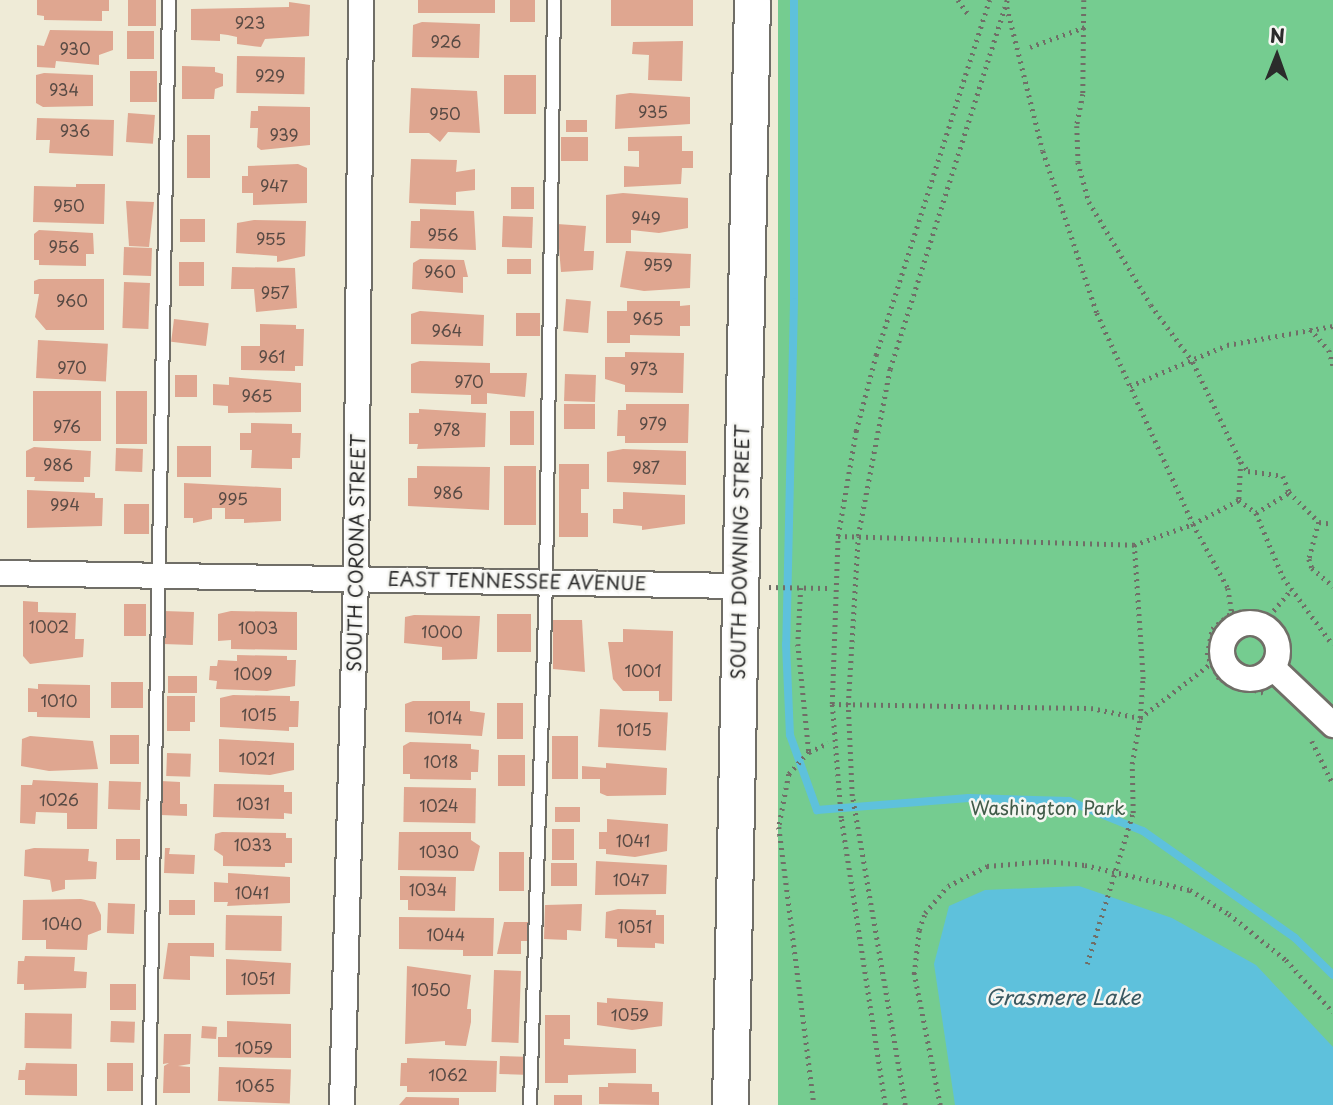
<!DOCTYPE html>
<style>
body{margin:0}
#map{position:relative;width:1333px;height:1105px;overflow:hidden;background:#efebd7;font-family:"Playpen Sans",sans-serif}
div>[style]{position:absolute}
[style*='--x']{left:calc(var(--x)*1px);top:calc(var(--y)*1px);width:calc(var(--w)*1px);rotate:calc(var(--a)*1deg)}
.green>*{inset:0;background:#75cc90;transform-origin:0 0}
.water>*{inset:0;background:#5ec1dc}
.stream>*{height:8px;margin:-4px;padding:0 4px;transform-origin:4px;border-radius:4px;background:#5ec1dc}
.building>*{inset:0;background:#dfa690;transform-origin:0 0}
.path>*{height:4.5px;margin-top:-2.25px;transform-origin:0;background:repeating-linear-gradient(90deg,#706e67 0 2px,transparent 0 7px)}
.roads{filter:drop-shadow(2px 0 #706e67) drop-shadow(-2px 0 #706e67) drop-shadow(0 2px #706e67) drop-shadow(0 -2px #706e67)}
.lane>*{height:12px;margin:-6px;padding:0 6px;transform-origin:6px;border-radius:6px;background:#fff}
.street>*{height:24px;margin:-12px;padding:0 12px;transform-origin:12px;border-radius:12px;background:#fff}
.street>.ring{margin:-12px;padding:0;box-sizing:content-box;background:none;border:24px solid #fff;border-radius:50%}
.secondary>*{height:35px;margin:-17.5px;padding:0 17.5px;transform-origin:17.5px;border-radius:17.5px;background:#fff}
span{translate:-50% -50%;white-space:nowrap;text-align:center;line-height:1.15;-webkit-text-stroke:5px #f6f6f2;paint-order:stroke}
.number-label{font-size:16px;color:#584a44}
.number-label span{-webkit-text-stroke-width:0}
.street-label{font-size:19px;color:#2b2b2b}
.park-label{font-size:19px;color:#415b49}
.water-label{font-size:21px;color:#3a5860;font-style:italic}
.north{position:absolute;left:1242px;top:21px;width:70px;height:70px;-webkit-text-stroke:5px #f6f6f2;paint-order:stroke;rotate:1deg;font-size:19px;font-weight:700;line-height:28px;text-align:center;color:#2b2b2b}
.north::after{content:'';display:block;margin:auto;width:24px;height:32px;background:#2b2b2b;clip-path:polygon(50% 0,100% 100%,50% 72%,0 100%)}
</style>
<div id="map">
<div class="green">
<div style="left:778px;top:0;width:555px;height:1105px"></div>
</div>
<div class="water">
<div style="clip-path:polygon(1079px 886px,1172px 918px,1256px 965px,1333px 1047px,1333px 1105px,955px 1105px,934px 964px,949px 906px,985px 890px)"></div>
</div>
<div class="stream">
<div style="--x:794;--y:0;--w:302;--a:90"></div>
<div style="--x:794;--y:302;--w:342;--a:91.3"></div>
<div style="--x:786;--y:644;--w:91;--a:87.5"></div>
<div style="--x:790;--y:735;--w:80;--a:70.2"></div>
<div style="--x:817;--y:810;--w:152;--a:-4.5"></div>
<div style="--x:969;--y:798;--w:100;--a:1.7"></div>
<div style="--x:1069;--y:801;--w:80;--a:22.1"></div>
<div style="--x:1143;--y:831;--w:186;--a:35.1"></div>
<div style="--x:1295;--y:938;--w:53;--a:44.2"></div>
</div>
<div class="building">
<div style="clip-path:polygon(37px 0,109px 0,109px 11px,102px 11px,102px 21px,44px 20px,44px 16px,37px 15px)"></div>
<div style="left:128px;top:0;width:28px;height:26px"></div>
<div style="left:418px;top:0;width:77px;height:13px"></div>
<div style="left:510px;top:0;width:25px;height:22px"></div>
<div style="left:611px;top:0;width:82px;height:26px"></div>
<div style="clip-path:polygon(289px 2px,310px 5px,309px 36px,265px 39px,261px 47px,237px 44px,237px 37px,228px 35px,220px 34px,220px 41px,191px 40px,191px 9px,289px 7px)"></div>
<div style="clip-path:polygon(422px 22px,480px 24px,479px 58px,412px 57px,413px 25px)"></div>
<div style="clip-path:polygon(50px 30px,113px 31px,113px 50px,99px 55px,99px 65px,56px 61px,55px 68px,37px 67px,37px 45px,44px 46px)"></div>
<div style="left:127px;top:31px;width:27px;height:28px"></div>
<div style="clip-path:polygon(683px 41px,682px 81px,648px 80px,649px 55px,632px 54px,633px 42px)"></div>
<div style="left:237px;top:56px;width:68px;height:37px;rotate:1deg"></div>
<div style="clip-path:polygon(182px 66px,215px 67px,215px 72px,223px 74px,223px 86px,215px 89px,214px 99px,182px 99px)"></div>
<div style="left:130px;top:71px;width:27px;height:31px"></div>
<div style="clip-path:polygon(44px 73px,93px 75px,93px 106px,43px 107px,36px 103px,36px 75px)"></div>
<div style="left:504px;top:75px;width:32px;height:39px"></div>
<div style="clip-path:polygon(411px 88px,477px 91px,480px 133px,448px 132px,440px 142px,429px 133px,409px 133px)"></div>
<div style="clip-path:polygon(630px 93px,690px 97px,690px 124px,615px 129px,616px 95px)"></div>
<div style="clip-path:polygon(258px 106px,310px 107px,310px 145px,261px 150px,257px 147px,258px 128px,250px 128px,251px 111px,258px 111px)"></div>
<div style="left:128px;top:113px;width:27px;height:29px;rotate:4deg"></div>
<div style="clip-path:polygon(37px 118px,114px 120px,113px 156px,49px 153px,50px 140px,36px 140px)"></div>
<div style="left:566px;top:120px;width:21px;height:12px"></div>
<div style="left:187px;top:135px;width:23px;height:43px"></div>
<div style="clip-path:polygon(682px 136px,682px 151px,693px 151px,693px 168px,682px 168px,681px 184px,624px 187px,624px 166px,639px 167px,639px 151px,628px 151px,628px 137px)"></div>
<div style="left:561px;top:137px;width:27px;height:24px"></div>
<div style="clip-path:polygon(411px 159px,457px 160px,456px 172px,475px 169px,475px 190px,456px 192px,456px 205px,409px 203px)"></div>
<div style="clip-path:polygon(298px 164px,307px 168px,307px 203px,253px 205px,253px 193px,242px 193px,242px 176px,248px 176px,248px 166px)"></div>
<div style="clip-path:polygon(76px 184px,105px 184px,104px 224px,33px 222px,34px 186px,76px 187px)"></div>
<div style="left:511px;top:187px;width:23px;height:22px"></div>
<div style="clip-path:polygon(623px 193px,688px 198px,688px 228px,659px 233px,631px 230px,631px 243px,606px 243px,606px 195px)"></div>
<div style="clip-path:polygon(126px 201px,154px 202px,149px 247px,129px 246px)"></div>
<div style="clip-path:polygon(420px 209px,474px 211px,476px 250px,410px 248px,411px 221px,420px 221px)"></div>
<div style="left:503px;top:216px;width:30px;height:31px;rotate:2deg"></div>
<div style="left:180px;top:219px;width:25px;height:23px"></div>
<div style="clip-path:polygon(254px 220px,306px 221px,305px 256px,277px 262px,277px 256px,236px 253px,237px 223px)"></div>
<div style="clip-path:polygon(557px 224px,586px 226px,584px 251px,594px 251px,593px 270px,561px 272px)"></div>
<div style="clip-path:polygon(39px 230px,93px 233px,94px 254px,86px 254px,86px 266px,39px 265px,39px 260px,34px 260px,34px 234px)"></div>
<div style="left:124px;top:247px;width:28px;height:28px;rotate:2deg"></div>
<div style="clip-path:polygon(626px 251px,691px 254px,690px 288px,644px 291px,620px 287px)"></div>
<div style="clip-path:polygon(420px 259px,464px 260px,468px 277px,463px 277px,463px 293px,412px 289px,413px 263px)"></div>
<div style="left:507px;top:259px;width:24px;height:15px"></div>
<div style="left:179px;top:262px;width:25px;height:24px"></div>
<div style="clip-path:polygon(232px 267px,295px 268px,297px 308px,256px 312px,254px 289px,231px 289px)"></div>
<div style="clip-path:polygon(39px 279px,104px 279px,104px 330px,46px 330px,35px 317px,39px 294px,34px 294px,34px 281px)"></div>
<div style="left:124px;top:282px;width:26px;height:46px;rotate:2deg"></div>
<div style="left:566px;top:299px;width:25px;height:32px;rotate:5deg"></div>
<div style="clip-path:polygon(627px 301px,680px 301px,680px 306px,690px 305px,690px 326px,680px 326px,680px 336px,630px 335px,630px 343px,607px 343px,607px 311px,627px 311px)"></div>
<div style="clip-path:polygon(420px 311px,484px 315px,483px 346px,411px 344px,411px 314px)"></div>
<div style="left:516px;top:313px;width:24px;height:23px"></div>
<div style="left:174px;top:319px;width:35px;height:23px;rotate:7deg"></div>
<div style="clip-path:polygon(260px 324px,296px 325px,296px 329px,304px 329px,303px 366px,295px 366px,295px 371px,241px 370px,241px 346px,260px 346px)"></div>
<div style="left:38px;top:340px;width:70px;height:38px;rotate:3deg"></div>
<div style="clip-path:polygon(625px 352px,684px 353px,683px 393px,625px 392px,625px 385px,605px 379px,605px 357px,625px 357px)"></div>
<div style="clip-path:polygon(420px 361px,490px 363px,490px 373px,527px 373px,525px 397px,487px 393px,487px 404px,471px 404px,471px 395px,411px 393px,411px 364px)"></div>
<div style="left:565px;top:374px;width:31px;height:27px;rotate:2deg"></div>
<div style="left:175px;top:375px;width:22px;height:22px"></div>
<div style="clip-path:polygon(229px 377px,301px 383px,301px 412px,228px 413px,228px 406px,213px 405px,213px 384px,229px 385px)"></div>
<div style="left:33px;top:391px;width:68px;height:50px"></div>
<div style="left:116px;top:391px;width:31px;height:53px"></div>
<div style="left:564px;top:404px;width:31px;height:25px"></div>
<div style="clip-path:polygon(626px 404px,689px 404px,688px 443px,625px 443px,625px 436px,617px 436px,618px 410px,626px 410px)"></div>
<div style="clip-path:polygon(419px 409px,486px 413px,485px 447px,417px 449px,418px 444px,409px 444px,409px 413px,419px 413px)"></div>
<div style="left:510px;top:411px;width:24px;height:34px"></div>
<div style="clip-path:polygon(251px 423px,292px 424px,292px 433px,301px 433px,300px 458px,292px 458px,292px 469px,251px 468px,252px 450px,240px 450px,240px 433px,251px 433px)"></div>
<div style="left:177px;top:446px;width:34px;height:31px"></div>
<div style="clip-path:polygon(34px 447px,91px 451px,90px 477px,84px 477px,84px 482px,34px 481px,35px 477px,26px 477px,26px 451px)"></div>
<div style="left:116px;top:448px;width:27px;height:23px;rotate:2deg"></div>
<div style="clip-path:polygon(623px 449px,686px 451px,686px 485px,607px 482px,607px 452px)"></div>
<div style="clip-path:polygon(559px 464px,589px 464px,589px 489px,581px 489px,581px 513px,588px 513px,588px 537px,559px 537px)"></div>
<div style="clip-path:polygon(417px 466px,490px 467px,489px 510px,408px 506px,408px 478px,417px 478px)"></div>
<div style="left:504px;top:466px;width:32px;height:59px"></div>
<div style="clip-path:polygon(184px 483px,281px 488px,281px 521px,244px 523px,244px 519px,225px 519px,225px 508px,212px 508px,212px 519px,193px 523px,193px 518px,184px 518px)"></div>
<div style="clip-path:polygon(27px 490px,95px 493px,95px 498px,103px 498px,102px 526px,27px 528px)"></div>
<div style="clip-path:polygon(623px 492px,685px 495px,685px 524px,642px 530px,642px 526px,613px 523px,613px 509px,623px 509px)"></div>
<div style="left:124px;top:504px;width:25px;height:30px"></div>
<div style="clip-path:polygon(23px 601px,38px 602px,38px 612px,76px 613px,75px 639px,84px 639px,83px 657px,30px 664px,23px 656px)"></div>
<div style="left:124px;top:604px;width:22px;height:32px"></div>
<div style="left:164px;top:611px;width:30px;height:33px;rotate:2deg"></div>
<div style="clip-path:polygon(231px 611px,297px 612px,297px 650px,231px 649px,231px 640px,218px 641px,218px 614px)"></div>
<div style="left:497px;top:614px;width:34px;height:38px"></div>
<div style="clip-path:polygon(414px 615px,480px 616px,477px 659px,442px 660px,442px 647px,404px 643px,405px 617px)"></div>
<div style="clip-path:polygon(553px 620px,582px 620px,585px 672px,553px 669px)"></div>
<div style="clip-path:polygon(623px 629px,673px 631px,672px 701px,659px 701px,659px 691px,623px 691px,613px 679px,608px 642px,623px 642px)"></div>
<div style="clip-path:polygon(237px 655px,287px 656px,287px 660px,296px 660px,295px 686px,267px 691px,216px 689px,217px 681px,209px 680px,210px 666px,217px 666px,218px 660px,237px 661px)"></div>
<div style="left:168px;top:676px;width:29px;height:17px"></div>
<div style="left:111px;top:682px;width:32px;height:26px"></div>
<div style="clip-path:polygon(38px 684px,90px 685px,90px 718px,37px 717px,37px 712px,28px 712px,28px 688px,38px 689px)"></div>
<div style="clip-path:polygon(233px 695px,290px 696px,290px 701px,299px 701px,298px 727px,289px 727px,289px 731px,220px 727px,220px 698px)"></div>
<div style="clip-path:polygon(167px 696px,195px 696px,195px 722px,190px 722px,190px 731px,167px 731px)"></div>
<div style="clip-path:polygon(413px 701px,470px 701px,470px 711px,485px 713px,482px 736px,405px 732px,405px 704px)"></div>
<div style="left:497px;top:703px;width:26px;height:36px"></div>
<div style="left:600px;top:709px;width:68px;height:38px;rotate:3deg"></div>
<div style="left:110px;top:735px;width:29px;height:29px"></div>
<div style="clip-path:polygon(30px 736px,93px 741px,98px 769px,49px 771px,21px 766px,22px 739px)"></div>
<div style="left:552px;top:736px;width:26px;height:43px"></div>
<div style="clip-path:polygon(219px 739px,294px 743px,294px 770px,270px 775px,219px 772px)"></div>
<div style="clip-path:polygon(410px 742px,471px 744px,471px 749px,479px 750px,478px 772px,471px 772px,471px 780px,410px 779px,410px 774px,403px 774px,403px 746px)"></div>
<div style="left:167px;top:753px;width:24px;height:23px;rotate:2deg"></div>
<div style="left:498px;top:755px;width:27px;height:31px"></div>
<div style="clip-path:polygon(606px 763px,667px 768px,666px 795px,607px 796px,600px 793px,600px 779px,582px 779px,582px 766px,606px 768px)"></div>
<div style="clip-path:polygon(33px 780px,98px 783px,97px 829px,67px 829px,67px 813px,36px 812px,35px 824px,20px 823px,21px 785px,32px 785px)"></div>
<div style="left:109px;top:781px;width:32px;height:28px;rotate:2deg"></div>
<div style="clip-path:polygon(161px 781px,180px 782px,180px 804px,187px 804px,187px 816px,161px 815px)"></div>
<div style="clip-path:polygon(214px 784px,284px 785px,284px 792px,292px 792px,292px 814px,284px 813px,284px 819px,213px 817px)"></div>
<div style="left:404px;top:787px;width:72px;height:35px;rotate:1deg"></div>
<div style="left:555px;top:807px;width:25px;height:15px"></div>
<div style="clip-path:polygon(607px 819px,668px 824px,667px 851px,635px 857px,606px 854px,606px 849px,599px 849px,599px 832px,607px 832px)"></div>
<div style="left:552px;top:829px;width:22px;height:31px"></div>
<div style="clip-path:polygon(222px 832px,286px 833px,286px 838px,292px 838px,292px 863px,285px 863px,285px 867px,223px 866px,223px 856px,214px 850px,215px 834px)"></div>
<div style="clip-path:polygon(399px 832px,471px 832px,471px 840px,480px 846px,474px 871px,398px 870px)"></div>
<div style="left:116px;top:839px;width:24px;height:21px"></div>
<div style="clip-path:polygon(34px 848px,89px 849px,88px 861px,97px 862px,96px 879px,65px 880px,65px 889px,52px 892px,50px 880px,24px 876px,25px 850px)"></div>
<div style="clip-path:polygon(165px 848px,170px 848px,169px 854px,195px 855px,194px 874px,164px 873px)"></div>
<div style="left:499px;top:852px;width:25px;height:39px"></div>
<div style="clip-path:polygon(596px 861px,667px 865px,666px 894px,595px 895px)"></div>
<div style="left:551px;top:863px;width:26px;height:23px"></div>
<div style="clip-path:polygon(228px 873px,290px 877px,290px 903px,227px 906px,228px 902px,214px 902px,214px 882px,228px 883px)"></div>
<div style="clip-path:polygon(400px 876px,456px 877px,455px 911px,408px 910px,408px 900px,400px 900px)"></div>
<div style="clip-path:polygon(81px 899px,95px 902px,101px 915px,101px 930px,88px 935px,87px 950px,46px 949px,46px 940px,22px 940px,23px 900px)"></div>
<div style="left:169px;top:900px;width:26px;height:15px"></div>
<div style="left:108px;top:903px;width:27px;height:30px;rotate:2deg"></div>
<div style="clip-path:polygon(582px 904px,581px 931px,567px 930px,567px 940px,544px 939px,545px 905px)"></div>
<div style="clip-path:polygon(618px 909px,656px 910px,656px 915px,664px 915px,664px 944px,655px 943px,655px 948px,617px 947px,617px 939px,605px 938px,606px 912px)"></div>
<div style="left:226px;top:915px;width:56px;height:35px;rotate:1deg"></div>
<div style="clip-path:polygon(399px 917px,494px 918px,493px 956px,463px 956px,463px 950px,399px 949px)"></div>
<div style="clip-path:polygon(504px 922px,529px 922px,529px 941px,521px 941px,521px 954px,497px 954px)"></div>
<div style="clip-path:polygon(168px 943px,214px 943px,214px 957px,190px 956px,190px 980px,163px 979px)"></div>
<div style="clip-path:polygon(25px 956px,75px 957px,74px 971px,87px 972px,86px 988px,24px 990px,24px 984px,17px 984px,18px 961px,24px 961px)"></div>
<div style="clip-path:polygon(226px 959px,291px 963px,290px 994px,226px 995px)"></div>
<div style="clip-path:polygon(407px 966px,471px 975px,467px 1009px,471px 1009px,471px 1022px,466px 1046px,445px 1045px,445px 1041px,405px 1044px)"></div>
<div style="left:494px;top:970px;width:27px;height:72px;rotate:2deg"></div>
<div style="left:110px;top:984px;width:26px;height:26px"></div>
<div style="clip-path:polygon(607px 998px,663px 1002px,662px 1026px,632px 1030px,597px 1025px,597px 1002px,607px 1003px)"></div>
<div style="left:25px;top:1013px;width:47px;height:35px;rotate:1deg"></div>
<div style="clip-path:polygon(545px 1015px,570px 1015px,570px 1039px,564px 1039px,564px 1045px,636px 1049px,636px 1073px,568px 1075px,568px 1083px,545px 1083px)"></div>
<div style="left:111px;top:1021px;width:24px;height:21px;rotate:2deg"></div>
<div style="clip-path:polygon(227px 1021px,291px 1024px,291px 1058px,218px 1057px,218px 1037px,227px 1037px)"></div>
<div style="left:202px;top:1026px;width:15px;height:12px;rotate:4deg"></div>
<div style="clip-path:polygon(164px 1034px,191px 1034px,190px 1064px,178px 1066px,190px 1067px,190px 1093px,163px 1093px,164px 1066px,169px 1063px,163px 1064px)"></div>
<div style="left:500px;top:1056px;width:24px;height:18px;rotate:2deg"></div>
<div style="clip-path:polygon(407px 1058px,497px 1061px,496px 1092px,407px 1092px,407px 1086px,400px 1086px,401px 1063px,407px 1063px)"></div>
<div style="clip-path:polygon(26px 1063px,77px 1064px,77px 1096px,25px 1095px,25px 1080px,18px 1080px,19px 1070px,25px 1070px)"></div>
<div style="left:107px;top:1063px;width:26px;height:28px"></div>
<div style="left:219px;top:1067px;width:72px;height:34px;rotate:2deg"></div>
<div style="clip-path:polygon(608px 1083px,652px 1084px,652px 1092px,659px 1092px,659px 1105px,599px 1104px,599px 1087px,608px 1087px)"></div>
<div style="left:554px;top:1095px;width:28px;height:10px"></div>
<div style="clip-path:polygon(406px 1097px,459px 1098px,459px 1105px,399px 1105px)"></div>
</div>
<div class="path">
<div style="--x:958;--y:0;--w:19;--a:54"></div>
<div style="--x:1084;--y:0;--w:94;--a:90.6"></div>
<div style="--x:1083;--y:94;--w:33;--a:101"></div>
<div style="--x:1077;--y:126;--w:36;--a:88"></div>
<div style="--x:1078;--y:162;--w:41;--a:74.6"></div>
<div style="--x:1089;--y:202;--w:120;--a:59"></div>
<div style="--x:1151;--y:305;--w:71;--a:53.6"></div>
<div style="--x:1193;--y:362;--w:111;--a:64.4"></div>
<div style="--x:1241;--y:462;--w:38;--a:93"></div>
<div style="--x:1007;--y:7;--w:148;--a:76"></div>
<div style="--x:1043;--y:151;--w:171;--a:71.6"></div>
<div style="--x:1097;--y:313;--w:232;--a:65.5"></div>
<div style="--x:1193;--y:524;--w:73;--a:61.3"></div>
<div style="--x:1228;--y:588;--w:24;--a:81"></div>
<div style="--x:1232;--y:612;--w:15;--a:58"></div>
<div style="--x:1030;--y:47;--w:59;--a:-20"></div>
<div style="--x:1310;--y:329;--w:28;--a:48"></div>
<div style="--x:1329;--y:350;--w:16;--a:75"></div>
<div style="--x:1130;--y:386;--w:105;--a:-22.9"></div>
<div style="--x:1227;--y:345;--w:108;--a:-10.2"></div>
<div style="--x:1241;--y:462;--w:11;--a:52"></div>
<div style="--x:1248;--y:471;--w:35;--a:8"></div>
<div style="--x:1283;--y:476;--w:17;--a:69"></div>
<div style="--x:1289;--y:492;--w:42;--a:45"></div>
<div style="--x:1319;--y:522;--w:14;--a:8"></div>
<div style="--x:1239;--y:500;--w:21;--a:37"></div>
<div style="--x:1256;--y:513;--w:69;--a:67.1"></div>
<div style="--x:1283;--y:577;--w:84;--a:53.7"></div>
<div style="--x:1256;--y:513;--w:39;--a:-32"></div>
<div style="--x:1319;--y:522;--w:38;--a:105"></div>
<div style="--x:1309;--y:559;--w:9;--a:72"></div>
<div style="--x:1312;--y:568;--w:28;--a:41"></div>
<div style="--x:838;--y:536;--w:296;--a:1.7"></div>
<div style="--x:769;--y:587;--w:59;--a:1"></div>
<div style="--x:801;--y:588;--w:56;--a:93.1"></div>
<div style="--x:798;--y:644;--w:109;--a:84.2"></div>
<div style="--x:809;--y:752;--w:30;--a:132"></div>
<div style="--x:789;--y:774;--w:54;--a:100.7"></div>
<div style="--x:779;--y:827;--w:280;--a:82.8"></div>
<div style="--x:1269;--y:616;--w:35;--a:-50"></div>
<div style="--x:1263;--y:693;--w:46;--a:-162.3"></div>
<div style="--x:1219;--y:679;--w:27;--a:-117"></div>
<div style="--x:1207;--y:655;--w:26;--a:-79"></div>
<div style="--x:1212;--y:629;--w:26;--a:-40"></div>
<div style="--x:1232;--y:612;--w:25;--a:-2"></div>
<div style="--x:1257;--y:611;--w:25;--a:34"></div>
<div style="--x:1278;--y:625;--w:26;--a:69"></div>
<div style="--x:832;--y:704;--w:259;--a:0.9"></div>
<div style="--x:1091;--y:708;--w:50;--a:11.5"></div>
<div style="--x:1140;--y:718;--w:39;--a:-86"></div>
<div style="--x:1143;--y:679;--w:134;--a:-93.8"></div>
<div style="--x:1134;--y:545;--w:63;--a:-19.6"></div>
<div style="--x:1193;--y:524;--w:52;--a:-27.6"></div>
<div style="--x:1312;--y:741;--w:48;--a:64"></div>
<div style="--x:809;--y:752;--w:21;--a:-25"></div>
<div style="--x:1087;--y:964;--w:158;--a:-73.1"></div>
<div style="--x:1133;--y:813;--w:49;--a:-91.2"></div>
<div style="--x:1132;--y:764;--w:47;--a:-80.1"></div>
<div style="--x:1140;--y:718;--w:88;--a:-37.6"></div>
<div style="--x:885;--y:1105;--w:290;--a:-98.7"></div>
<div style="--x:841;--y:818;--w:114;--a:-94.5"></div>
<div style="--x:832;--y:704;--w:168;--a:-88"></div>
<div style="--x:838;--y:536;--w:107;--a:-80.3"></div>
<div style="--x:856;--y:431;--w:79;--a:-75.3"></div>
<div style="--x:876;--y:355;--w:373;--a:-72.3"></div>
<div style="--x:905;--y:1105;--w:314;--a:-99.7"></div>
<div style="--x:852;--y:796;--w:91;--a:-92.5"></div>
<div style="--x:848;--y:705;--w:169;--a:-86.6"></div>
<div style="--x:858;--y:536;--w:170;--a:-79.2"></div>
<div style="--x:890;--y:369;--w:387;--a:-72.4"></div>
<div style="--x:940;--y:1105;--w:134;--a:-101.2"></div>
<div style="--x:914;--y:974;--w:44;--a:-83.5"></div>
<div style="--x:919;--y:930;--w:18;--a:-71"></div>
<div style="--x:925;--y:913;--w:35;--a:-50"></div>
<div style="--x:948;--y:886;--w:44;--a:-27.1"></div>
<div style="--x:987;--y:866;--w:60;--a:-4.8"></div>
<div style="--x:1047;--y:861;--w:38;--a:6"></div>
<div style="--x:1085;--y:865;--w:108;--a:13.4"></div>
<div style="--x:1190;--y:890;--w:46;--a:31.6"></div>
<div style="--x:1229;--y:914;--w:73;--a:38.9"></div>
<div style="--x:1286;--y:960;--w:70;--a:47.9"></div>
</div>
<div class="roads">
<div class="lane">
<div style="--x:149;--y:1105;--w:1105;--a:-88.96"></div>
<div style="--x:530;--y:1105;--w:523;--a:-88.25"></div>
<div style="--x:546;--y:582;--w:582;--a:-89.21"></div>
</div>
<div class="street">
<div style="--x:0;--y:573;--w:740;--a:1.01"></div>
<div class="ring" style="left:1222px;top:623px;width:32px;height:32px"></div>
<div style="--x:1273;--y:668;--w:83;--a:43.5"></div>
<div style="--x:342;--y:1105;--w:527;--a:-88.48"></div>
<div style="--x:356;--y:578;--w:578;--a:-89.5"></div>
</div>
<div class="secondary">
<div style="--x:730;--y:1105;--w:1105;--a:-88.86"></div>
</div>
</div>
<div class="number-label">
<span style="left:250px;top:22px">923</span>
<span style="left:446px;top:41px">926</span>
<span style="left:75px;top:48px">930</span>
<span style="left:270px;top:75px">929</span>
<span style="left:64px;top:89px">934</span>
<span style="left:653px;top:111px">935</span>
<span style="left:445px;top:113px">950</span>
<span style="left:75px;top:130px">936</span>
<span style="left:284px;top:134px">939</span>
<span style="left:274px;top:185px">947</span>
<span style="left:69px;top:205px">950</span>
<span style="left:646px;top:217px">949</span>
<span style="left:443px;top:234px">956</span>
<span style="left:271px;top:238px">955</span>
<span style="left:64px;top:246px">956</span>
<span style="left:658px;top:264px">959</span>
<span style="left:440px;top:271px">960</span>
<span style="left:275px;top:292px">957</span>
<span style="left:72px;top:300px">960</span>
<span style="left:648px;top:318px">965</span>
<span style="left:447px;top:330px">964</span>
<span style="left:272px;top:356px">961</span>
<span style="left:72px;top:367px">970</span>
<span style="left:644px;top:368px">973</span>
<span style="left:469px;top:381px">970</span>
<span style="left:257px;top:395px">965</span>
<span style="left:653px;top:423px">979</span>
<span style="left:67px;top:426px">976</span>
<span style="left:447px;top:429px">978</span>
<span style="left:58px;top:464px">986</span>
<span style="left:646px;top:467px">987</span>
<span style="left:448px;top:492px">986</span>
<span style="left:233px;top:498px">995</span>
<span style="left:65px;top:504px">994</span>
<span style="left:49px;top:626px">1002</span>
<span style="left:258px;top:627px">1003</span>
<span style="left:442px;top:631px">1000</span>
<span style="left:643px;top:670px">1001</span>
<span style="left:253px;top:673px">1009</span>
<span style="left:59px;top:700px">1010</span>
<span style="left:259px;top:714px">1015</span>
<span style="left:445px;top:717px">1014</span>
<span style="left:634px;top:729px">1015</span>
<span style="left:257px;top:758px">1021</span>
<span style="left:441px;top:761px">1018</span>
<span style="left:59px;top:799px">1026</span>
<span style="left:253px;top:803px">1031</span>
<span style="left:439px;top:805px">1024</span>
<span style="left:633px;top:840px">1041</span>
<span style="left:253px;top:844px">1033</span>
<span style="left:439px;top:851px">1030</span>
<span style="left:631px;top:879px">1047</span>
<span style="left:428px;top:889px">1034</span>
<span style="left:252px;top:892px">1041</span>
<span style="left:62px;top:923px">1040</span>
<span style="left:635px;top:926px">1051</span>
<span style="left:446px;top:934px">1044</span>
<span style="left:258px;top:978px">1051</span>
<span style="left:431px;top:989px">1050</span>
<span style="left:630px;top:1014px">1059</span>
<span style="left:254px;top:1047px">1059</span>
<span style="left:448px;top:1074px">1062</span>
<span style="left:255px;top:1085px">1065</span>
</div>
<div class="street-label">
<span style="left:740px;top:552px;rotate:-89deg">SOUTH DOWNING STREET</span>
<span style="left:356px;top:553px;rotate:-89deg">SOUTH CORONA STREET</span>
<span style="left:517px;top:581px;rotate:1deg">EAST TENNESSEE AVENUE</span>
</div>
<div class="park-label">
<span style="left:1048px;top:808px">Washington Park</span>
</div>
<div class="water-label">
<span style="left:1063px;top:996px">Grasmere Lake</span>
</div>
<div class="north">N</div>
</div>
